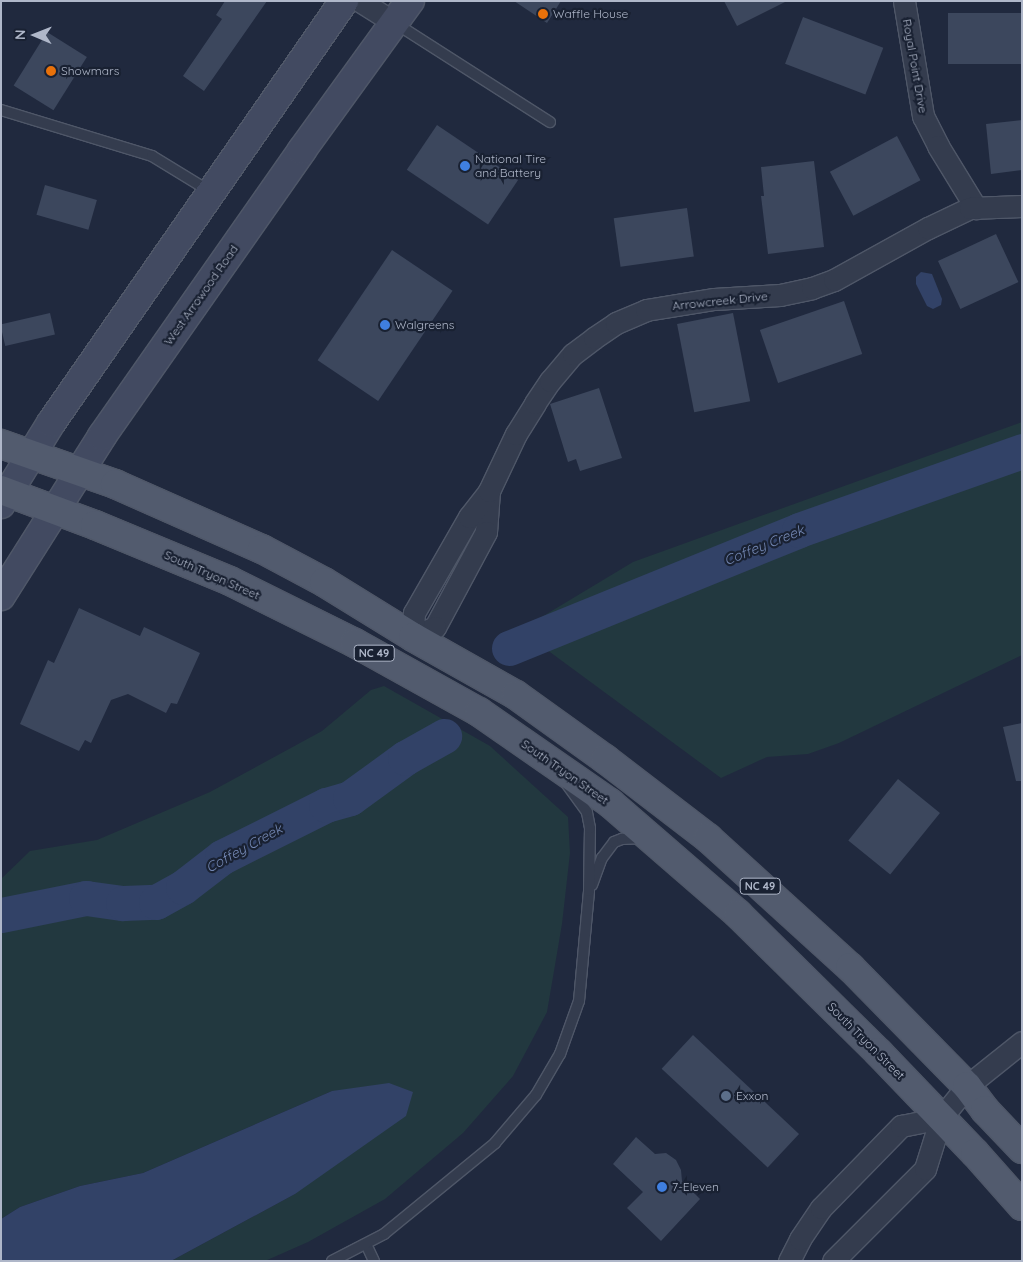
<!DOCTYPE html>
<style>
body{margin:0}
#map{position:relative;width:1023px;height:1262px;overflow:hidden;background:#20293e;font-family:Quicksand,sans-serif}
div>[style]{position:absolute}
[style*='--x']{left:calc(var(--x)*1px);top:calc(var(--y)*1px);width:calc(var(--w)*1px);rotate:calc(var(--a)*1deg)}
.green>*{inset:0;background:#22383f}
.water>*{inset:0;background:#324267}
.river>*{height:35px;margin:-17.5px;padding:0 17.5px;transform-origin:17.5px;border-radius:17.5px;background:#324267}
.building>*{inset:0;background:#3c475d;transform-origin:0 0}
.roads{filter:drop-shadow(1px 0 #4f5768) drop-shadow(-1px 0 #4f5768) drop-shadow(0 1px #4f5768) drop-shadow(0 -1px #4f5768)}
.service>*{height:10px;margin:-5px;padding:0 5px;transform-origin:5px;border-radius:5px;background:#343c4e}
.minor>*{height:21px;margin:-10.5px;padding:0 10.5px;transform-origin:10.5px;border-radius:10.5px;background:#343c4e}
.secondary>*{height:28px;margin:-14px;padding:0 14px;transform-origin:14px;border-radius:14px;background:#424a61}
.primary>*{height:28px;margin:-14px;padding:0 14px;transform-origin:14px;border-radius:14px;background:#525b6e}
.dots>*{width:14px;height:14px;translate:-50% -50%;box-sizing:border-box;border:2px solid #192132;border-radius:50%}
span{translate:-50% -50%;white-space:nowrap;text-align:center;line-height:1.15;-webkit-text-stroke:4.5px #192132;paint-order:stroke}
.shield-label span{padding:1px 4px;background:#192132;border:1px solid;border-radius:4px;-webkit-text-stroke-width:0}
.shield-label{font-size:11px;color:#afb7c9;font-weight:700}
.poi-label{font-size:12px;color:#afb7c9}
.left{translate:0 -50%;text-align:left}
.street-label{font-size:12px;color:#afb7c9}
.water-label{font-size:14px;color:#7488b4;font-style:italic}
.frame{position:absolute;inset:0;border:2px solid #afb7c9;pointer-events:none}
.north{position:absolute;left:10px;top:10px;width:50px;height:50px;-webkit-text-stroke:4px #192132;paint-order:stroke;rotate:271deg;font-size:14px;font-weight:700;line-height:20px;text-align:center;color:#afb7c9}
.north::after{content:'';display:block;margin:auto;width:18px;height:22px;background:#afb7c9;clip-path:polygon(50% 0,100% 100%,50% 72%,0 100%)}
</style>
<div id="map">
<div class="green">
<div style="clip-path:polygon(1022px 422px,1022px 655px,839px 743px,808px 754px,767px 757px,721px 778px,520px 630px,633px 562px)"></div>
<div style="clip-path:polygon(384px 686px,490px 746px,568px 817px,570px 853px,562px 924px,547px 1012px,513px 1076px,463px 1133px,385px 1199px,308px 1242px,265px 1261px,171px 1261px,295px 1194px,332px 1091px,143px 1173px,80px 1186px,20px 1207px,1px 1219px,1px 879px,30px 851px,97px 840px,210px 792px,322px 731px,371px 690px)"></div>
</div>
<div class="water">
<div style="clip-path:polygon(921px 272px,932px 274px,942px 299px,941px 305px,933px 309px,927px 306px,916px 284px,916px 277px)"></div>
<div style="clip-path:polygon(389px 1083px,413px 1092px,406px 1116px,295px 1194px,171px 1261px,1px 1261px,1px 1219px,20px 1207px,80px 1186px,143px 1173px,332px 1091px)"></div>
</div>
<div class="river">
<div style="--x:509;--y:648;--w:313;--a:-22.1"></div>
<div style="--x:799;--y:530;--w:237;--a:-19.5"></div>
<div style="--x:1;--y:915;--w:87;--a:-11.3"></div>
<div style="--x:86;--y:898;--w:37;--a:8"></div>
<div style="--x:123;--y:903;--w:33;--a:-2"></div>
<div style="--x:156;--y:902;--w:31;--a:-29"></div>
<div style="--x:183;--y:887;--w:49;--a:-37.6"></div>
<div style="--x:222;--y:857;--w:116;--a:-26.6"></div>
<div style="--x:326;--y:805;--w:25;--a:-16"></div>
<div style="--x:350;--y:798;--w:68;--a:-36"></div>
<div style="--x:405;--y:758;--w:45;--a:-29.4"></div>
</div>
<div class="building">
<div style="clip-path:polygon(225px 1px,267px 1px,204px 91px,183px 76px,222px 19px,216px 15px)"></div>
<div style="clip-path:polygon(514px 1px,561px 1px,547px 23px)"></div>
<div style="clip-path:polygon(724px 1px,787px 1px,737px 26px)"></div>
<div style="left:1022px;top:13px;width:51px;height:74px;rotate:90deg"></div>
<div style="left:803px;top:17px;width:86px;height:50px;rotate:21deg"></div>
<div style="left:47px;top:32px;width:47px;height:63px;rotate:32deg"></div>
<div style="clip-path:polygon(1022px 120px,1022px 170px,991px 174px,986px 124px)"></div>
<div style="left:437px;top:125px;width:98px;height:54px;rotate:34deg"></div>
<div style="left:897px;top:136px;width:50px;height:76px;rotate:62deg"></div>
<div style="clip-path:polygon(814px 161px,824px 247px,768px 254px,761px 196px,764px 196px,761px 167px)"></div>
<div style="left:45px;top:185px;width:54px;height:31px;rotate:16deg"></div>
<div style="left:687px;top:208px;width:49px;height:74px;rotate:82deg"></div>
<div style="left:996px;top:234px;width:53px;height:64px;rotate:65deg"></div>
<div style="left:392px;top:250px;width:73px;height:133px;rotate:34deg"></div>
<div style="left:844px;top:301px;width:56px;height:89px;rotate:71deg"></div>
<div style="left:50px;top:313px;width:22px;height:51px;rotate:77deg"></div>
<div style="left:733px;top:313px;width:90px;height:57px;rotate:79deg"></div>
<div style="clip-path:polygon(599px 388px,622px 458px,580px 471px,576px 459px,568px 462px,550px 404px)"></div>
<div style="clip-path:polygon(79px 608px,140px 636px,144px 627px,200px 653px,177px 704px,171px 703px,166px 713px,128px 694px,111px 700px,91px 743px,85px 740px,79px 751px,20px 724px,48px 660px,54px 663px)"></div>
<div style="clip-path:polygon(1022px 723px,1022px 781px,1016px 781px,1003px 727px)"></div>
<div style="left:898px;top:779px;width:54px;height:79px;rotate:39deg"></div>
<div style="left:693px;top:1035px;width:145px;height:46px;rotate:43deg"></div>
<div style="clip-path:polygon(636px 1137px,655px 1154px,666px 1153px,676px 1160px,681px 1170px,682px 1181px,700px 1199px,661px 1241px,627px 1208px,643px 1192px,613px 1164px)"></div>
</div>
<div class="roads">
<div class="service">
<div style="--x:395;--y:23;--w:184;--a:32.6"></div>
<div style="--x:1;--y:110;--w:158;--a:16.9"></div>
<div style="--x:152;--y:156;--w:69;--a:31.4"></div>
<div style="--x:592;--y:885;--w:29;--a:-70"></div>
<div style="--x:602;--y:858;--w:20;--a:-53"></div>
<div style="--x:614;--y:842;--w:9;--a:-21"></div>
<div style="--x:622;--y:839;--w:20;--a:-3"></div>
<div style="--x:366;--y:1244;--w:19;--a:65"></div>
<div style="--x:332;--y:1261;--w:59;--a:-27.4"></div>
<div style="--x:384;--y:1234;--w:144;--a:-39.3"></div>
<div style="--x:495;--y:1143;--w:63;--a:-49.5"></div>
<div style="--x:536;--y:1095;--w:48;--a:-59.7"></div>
<div style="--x:560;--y:1054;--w:56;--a:-70.3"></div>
<div style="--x:579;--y:1001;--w:110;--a:-84.8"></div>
<div style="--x:589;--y:891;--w:63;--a:-89.1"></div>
<div style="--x:590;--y:828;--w:16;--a:-101"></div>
<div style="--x:587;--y:812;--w:34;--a:-126"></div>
</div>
<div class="minor">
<div style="--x:360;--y:1;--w:41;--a:32.2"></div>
<div style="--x:904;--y:1;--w:117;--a:80.6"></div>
<div style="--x:923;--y:116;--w:34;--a:63"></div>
<div style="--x:938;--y:146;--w:73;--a:58.5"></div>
<div style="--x:489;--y:491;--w:41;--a:94.2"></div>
<div style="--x:486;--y:532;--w:108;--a:118.2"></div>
<div style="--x:435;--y:627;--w:24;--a:156"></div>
<div style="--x:413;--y:637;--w:24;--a:-88"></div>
<div style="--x:414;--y:613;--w:111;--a:-60.2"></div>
<div style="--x:469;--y:517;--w:33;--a:-52"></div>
<div style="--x:489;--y:491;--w:63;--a:-64.7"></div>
<div style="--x:516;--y:434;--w:36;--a:-58"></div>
<div style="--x:535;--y:403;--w:27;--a:-56"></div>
<div style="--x:550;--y:381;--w:35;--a:-50"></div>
<div style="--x:573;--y:354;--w:26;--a:-37"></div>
<div style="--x:594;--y:338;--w:27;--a:-34"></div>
<div style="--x:616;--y:323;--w:33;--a:-23"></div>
<div style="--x:646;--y:310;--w:69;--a:-9.2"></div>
<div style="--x:714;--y:299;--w:66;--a:-3.5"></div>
<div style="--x:780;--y:295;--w:33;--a:-12"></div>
<div style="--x:812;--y:288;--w:23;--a:-20"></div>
<div style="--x:834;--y:280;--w:107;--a:-29"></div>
<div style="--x:928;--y:228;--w:47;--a:-25.5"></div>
<div style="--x:970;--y:208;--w:52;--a:-2.2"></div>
<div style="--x:789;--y:1261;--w:25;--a:-63"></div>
<div style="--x:800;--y:1239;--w:37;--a:-56"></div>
<div style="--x:821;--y:1208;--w:115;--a:-45.7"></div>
<div style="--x:901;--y:1126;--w:41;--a:-11.3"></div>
<div style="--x:833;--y:1261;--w:130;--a:-45"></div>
<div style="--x:925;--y:1169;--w:53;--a:-72.6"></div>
<div style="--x:941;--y:1118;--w:41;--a:-50.9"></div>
<div style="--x:967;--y:1086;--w:70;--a:-38.7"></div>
</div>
<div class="secondary">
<div style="--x:1;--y:504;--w:95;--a:-58.3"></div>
<div style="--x:51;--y:423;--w:514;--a:-55.23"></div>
<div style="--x:1;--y:596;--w:189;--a:-57.7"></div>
<div style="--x:102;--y:436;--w:349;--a:-55"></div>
<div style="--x:302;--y:150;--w:184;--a:-54.1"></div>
</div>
<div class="primary">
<div style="--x:1;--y:444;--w:121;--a:19.3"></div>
<div style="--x:115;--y:484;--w:161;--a:23.9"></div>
<div style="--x:262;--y:549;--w:70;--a:28"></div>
<div style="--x:324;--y:582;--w:105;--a:31.7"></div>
<div style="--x:413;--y:637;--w:118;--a:29.4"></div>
<div style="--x:516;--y:695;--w:110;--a:35.7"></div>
<div style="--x:605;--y:759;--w:130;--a:37.5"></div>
<div style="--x:708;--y:838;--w:192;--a:42.3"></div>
<div style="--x:850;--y:967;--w:167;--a:45.5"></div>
<div style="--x:967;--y:1086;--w:30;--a:53"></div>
<div style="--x:985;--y:1110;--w:54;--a:46.5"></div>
<div style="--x:1;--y:490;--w:100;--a:20.4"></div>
<div style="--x:95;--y:525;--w:146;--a:22.5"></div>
<div style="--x:230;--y:581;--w:140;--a:26.4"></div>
<div style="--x:355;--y:643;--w:142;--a:29.1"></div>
<div style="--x:479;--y:712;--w:160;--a:34.8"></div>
<div style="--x:610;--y:803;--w:169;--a:40.9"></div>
<div style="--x:738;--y:914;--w:197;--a:44.6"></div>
<div style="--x:878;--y:1052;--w:140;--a:46.2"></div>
<div style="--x:975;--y:1153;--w:71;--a:48.4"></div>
</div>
</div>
<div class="dots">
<div style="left:543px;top:14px;background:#e8710a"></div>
<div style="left:51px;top:71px;background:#e8710a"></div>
<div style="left:465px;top:166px;background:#3f7fe0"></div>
<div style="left:385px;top:325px;background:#3f7fe0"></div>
<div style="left:726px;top:1096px;background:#5c6f8a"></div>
<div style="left:662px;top:1187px;background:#3f7fe0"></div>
</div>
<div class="shield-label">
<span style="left:374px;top:653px">NC 49</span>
<span style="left:760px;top:886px">NC 49</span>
</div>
<div class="poi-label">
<span class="left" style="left:553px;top:14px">Waffle House</span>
<span class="left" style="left:61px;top:71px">Showmars</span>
<span class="left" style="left:475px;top:166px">National Tire<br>and Battery</span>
<span class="left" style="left:395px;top:325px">Walgreens</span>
<span class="left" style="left:736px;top:1096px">Exxon</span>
<span class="left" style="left:672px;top:1187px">7-Eleven</span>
</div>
<div class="street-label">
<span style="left:915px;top:66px;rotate:80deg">Royal Point Drive</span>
<span style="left:201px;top:295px;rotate:-55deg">West Arrowood Road</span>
<span style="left:720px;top:301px;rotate:-6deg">Arrowcreek Drive</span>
<span style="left:212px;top:575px;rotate:24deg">South Tryon Street</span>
<span style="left:565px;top:772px;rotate:35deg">South Tryon Street</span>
<span style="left:866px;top:1041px;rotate:45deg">South Tryon Street</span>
</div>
<div class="water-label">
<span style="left:764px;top:545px;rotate:-22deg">Coffey Creek</span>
<span style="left:244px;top:848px;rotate:-29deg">Coffey Creek</span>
</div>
<div class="frame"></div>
<div class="north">N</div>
</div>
